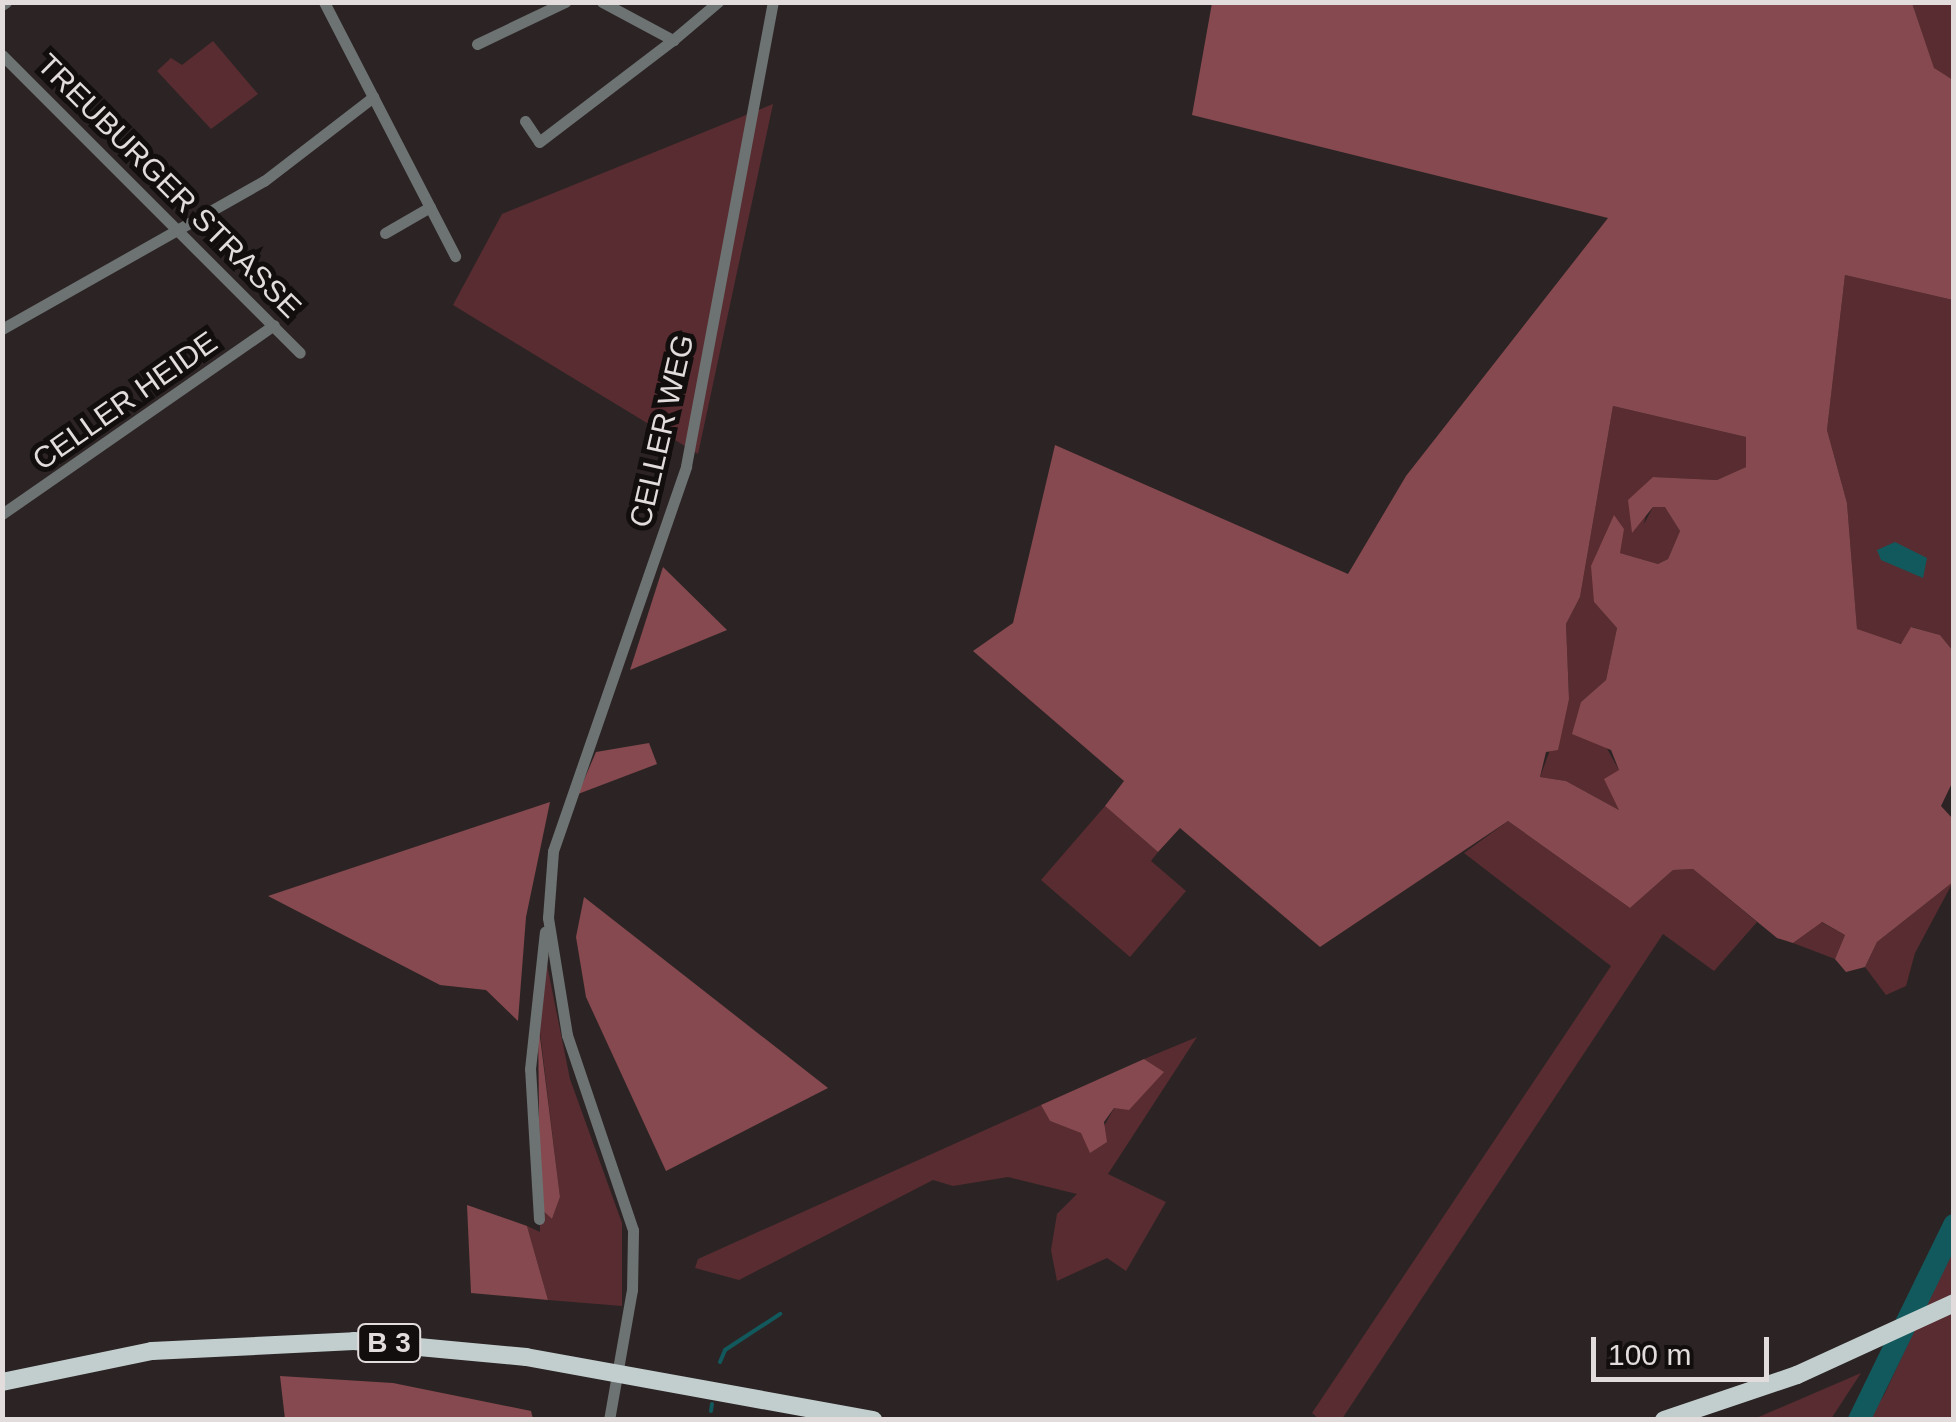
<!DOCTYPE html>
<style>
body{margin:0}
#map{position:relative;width:1956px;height:1422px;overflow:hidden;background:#2c2424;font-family:Helvetica,sans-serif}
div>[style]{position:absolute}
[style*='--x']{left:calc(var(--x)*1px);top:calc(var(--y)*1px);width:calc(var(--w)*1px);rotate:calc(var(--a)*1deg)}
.green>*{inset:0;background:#582c30}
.forest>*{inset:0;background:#86494f}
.water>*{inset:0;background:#12595d}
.stream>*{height:4px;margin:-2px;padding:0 2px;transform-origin:2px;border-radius:2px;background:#12595d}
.river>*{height:22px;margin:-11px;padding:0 11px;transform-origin:11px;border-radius:11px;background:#12595d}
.minor>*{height:11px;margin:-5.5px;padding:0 5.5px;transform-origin:5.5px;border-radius:5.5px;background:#6d7272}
.tertiary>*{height:14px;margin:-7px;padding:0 7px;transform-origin:7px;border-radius:7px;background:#6d7272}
.trunk>*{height:18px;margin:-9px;padding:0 9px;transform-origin:9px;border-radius:9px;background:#c2cece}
span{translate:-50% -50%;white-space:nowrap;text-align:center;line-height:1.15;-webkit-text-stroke:10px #120e0e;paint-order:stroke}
.shield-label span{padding:2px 8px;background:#120e0e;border:2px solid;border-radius:8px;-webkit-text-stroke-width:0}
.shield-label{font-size:28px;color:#e2dcdc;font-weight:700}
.street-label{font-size:30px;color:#e2dcdc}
.frame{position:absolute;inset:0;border:5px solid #e2dcdc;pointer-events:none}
.scale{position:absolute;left:1591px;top:1337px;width:178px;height:45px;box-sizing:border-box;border:5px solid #e2dcdc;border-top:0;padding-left:12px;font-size:30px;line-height:35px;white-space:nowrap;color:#e2dcdc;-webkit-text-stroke:8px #120e0e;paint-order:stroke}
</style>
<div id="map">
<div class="green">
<div style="clip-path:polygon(1912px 3px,1953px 3px,1953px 80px,1934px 69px)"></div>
<div style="clip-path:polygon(213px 41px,258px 94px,211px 129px,157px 71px,171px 58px,182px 65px)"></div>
<div style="clip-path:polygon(773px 104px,698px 454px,453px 305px,502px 214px)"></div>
<div style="clip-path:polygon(1845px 275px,1953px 300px,1953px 651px,1940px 635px,1912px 627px,1902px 644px,1857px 630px,1847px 503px,1827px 430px)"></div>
<div style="clip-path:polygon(1613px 406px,1746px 437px,1746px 467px,1717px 480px,1653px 477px,1644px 524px,1653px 507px,1665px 506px,1680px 531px,1668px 559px,1658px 564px,1620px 553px,1594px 602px,1617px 628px,1606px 680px,1581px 702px,1619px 770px,1621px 811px,1566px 781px,1540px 777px,1569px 699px,1566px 624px,1580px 597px)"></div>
<div style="clip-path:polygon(1105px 806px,1158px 852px,1151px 861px,1186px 891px,1130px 957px,1041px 880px)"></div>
<div style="clip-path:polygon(1508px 821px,1630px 908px,1673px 870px,1693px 869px,1757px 922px,1714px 971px,1663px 934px,1342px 1419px,1319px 1419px,1312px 1413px,1611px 966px,1464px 853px)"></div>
<div style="clip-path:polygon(1953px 882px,1915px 953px,1906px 986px,1886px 995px,1865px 967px,1877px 942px)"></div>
<div style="clip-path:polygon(1821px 922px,1845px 935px,1835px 959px,1793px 943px)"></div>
<div style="clip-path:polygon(545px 955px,570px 1079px,622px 1223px,622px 1306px,548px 1300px,527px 1226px,540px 1232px,540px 1208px,552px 1219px,560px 1197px,539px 1024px)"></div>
<div style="clip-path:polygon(1197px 1037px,1108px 1174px,1166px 1202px,1126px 1271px,1107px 1258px,1057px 1281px,1051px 1250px,1057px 1214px,1077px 1194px,1008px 1177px,953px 1186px,933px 1180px,739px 1280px,695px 1268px,698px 1259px,1041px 1105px,1050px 1121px,1082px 1133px,1090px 1152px,1114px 1108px,1163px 1072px,1144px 1059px)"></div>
<div style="clip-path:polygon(1953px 1248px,1953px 1419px,1868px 1420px,1884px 1395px)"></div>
<div style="clip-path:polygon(1861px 1373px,1831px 1419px,1754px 1419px)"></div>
</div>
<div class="forest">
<div style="clip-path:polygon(evenodd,1212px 3px,1912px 3px,1934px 68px,1953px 80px,1953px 300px,1845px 275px,1827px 430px,1847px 503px,1857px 629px,1901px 644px,1911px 627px,1940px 635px,1953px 651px,1953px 781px,1941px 806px,1953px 819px,1953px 882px,1877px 942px,1865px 967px,1846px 972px,1835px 959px,1845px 935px,1822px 922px,1793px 943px,1777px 938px,1693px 869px,1673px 870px,1630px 908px,1508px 821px,1320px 947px,1180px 828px,1158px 852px,1105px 806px,1124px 781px,973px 651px,1013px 623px,1055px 445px,1348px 574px,1406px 476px,1608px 218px,1192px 115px,1212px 3px,1613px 406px,1746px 437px,1746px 467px,1717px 480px,1653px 477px,1628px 500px,1632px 533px,1653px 507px,1665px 507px,1680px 531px,1668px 559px,1658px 564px,1620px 553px,1624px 529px,1614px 515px,1591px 566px,1594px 602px,1617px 628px,1606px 680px,1581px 702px,1572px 734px,1611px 750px,1619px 770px,1604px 779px,1619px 810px,1566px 781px,1540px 777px,1546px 752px,1558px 750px,1569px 699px,1566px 624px,1580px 597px,1613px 406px)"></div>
<div style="clip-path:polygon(663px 567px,727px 630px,630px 670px)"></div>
<div style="clip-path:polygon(649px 743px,657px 764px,578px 794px,596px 752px)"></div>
<div style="clip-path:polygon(550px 802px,526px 917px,518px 1021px,486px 990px,440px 985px,268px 896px)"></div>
<div style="clip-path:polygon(584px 897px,828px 1088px,666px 1171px,586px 997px,576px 937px)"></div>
<div style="clip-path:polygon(538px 1021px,560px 1197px,552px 1219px,540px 1208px)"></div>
<div style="clip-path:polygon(1144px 1059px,1164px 1072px,1129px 1110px,1114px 1108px,1104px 1122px,1107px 1142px,1090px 1153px,1081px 1133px,1050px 1121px,1041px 1105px)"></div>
<div style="clip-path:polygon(467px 1205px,527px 1226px,548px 1300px,471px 1293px)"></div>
<div style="clip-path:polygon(280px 1376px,393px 1383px,531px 1411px,533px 1419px,285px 1419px)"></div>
</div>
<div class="water">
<div style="clip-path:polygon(1895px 542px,1927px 558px,1923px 578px,1881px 560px,1877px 550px)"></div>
</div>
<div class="stream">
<div style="--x:720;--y:1362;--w:13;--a:-67"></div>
<div style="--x:725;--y:1350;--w:66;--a:-33.2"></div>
<div style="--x:711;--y:1411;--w:7;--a:-82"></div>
</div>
<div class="river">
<div style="--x:1859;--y:1420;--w:217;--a:-64"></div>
</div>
<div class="minor">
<div style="--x:324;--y:2;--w:286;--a:62.7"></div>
<div style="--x:602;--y:2;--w:81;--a:28.2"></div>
<div style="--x:673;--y:40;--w:59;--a:-40.2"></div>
<div style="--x:477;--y:44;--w:98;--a:-25.5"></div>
<div style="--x:2;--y:55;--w:421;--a:45"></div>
<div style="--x:525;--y:121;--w:25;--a:56"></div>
<div style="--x:539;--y:142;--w:168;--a:-37.3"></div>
<div style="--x:385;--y:233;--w:52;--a:-30"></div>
<div style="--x:2;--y:329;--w:301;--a:-29.5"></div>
<div style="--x:264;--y:181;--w:138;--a:-37.6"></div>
<div style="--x:2;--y:514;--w:331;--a:-34.8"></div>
<div style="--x:539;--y:1219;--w:150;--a:-93.4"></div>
<div style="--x:530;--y:1069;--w:138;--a:-83.8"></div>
<div style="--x:609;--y:1420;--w:132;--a:-80"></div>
<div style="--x:632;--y:1290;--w:60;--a:-89"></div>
<div style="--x:633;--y:1230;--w:206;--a:-108.7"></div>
<div style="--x:567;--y:1035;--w:119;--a:-99.2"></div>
<div style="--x:548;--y:918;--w:67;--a:-85.7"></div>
<div style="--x:553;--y:851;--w:407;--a:-70.9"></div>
<div style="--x:686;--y:466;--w:472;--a:-79.4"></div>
</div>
<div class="tertiary">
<div style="--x:2;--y:4;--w:4;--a:-34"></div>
</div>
<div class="trunk">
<div style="--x:2;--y:1382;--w:153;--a:-11.7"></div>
<div style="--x:152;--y:1351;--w:202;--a:-2.8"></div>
<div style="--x:354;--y:1341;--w:173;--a:5.3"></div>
<div style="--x:526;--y:1357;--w:353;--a:10.3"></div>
<div style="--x:1664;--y:1420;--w:140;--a:-18.7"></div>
<div style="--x:1797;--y:1375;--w:173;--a:-24.6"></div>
</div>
<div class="shield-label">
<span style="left:389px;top:1343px">B 3</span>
</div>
<div class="street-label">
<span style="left:169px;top:186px;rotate:45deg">TREUBURGER STRASSE</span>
<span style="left:125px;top:401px;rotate:-35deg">CELLER HEIDE</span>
<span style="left:662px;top:431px;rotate:-77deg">CELLER WEG</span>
</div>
<div class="frame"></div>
<div class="scale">100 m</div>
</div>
